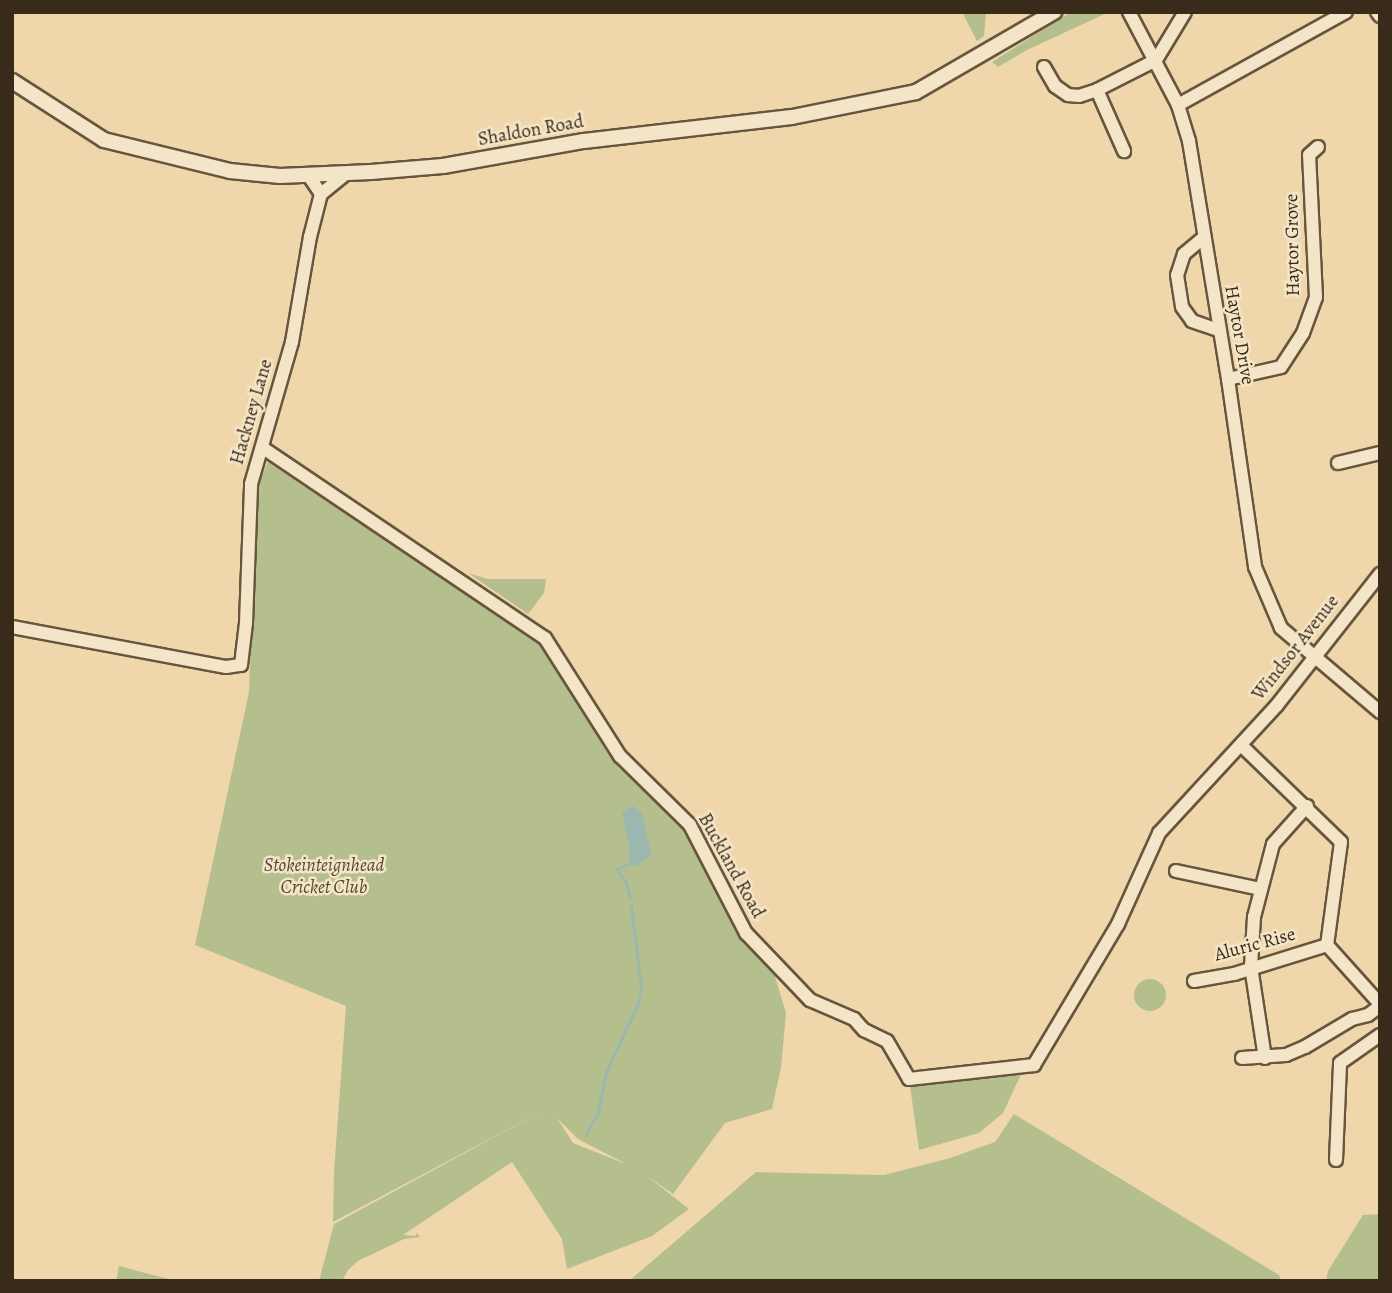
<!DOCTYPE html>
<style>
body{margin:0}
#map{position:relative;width:1392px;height:1293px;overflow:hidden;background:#f0d7ab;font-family:Alegreya,serif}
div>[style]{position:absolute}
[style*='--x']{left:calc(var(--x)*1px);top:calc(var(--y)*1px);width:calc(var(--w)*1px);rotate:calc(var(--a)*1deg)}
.green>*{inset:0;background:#b5bf8d}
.round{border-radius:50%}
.water>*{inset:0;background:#9bb8ae}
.stream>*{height:2.5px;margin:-1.25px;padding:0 1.25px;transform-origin:1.25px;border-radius:1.25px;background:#9bb8ae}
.roads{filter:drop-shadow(2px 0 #67563e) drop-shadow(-2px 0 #67563e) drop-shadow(0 2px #67563e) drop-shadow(0 -2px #67563e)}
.minor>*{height:12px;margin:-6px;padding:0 6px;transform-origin:6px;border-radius:6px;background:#f5e5c8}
.tertiary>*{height:14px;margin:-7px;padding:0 7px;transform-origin:7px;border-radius:7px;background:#f5e5c8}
span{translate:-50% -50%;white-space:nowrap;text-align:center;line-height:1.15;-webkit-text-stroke:5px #f5e5c8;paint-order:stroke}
.street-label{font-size:19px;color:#392b1a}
.park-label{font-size:19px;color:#524931;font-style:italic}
.frame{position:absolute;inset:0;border:14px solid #392b1a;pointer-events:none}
</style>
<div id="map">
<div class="green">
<div style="clip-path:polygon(962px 12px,986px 12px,984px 36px,977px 41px)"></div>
<div style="clip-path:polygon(1071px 12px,1109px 12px,1027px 50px,998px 67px,992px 62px)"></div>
<div style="clip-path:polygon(evenodd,268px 462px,539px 643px,609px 755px,685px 829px,737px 934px,774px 973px,786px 1013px,781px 1068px,772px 1109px,725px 1123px,673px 1194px,647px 1176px,689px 1209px,652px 1236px,567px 1269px,562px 1239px,512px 1162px,403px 1235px,415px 1236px,417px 1233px,420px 1237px,404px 1239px,358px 1261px,348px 1270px,342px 1281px,319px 1281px,334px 1224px,548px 1108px,333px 1222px,334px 1172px,346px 1006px,195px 945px,249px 692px,255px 492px,268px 462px,557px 1118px,578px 1139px,626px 1164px,573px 1143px,557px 1118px)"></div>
<div style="clip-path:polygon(468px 573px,488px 579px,546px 579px,544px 593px,528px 614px)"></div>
<div class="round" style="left:1134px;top:979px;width:32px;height:32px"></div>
<div style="clip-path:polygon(1023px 1070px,1003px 1113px,979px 1133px,919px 1150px,909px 1079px)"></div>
<div style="clip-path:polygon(1014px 1114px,1279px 1275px,1281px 1281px,629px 1281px,756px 1172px,884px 1175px,950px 1158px,995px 1142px)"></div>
<div style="clip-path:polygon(1380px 1214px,1380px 1281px,1326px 1281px,1328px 1271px,1363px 1215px)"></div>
<div style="clip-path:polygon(119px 1266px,149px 1274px,177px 1281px,116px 1281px)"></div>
</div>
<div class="water">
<div style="clip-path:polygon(633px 806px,642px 813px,651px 852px,650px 857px,635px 866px,629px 864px,629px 845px,622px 812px)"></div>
</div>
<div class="stream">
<div style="--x:629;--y:864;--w:13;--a:157"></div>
<div style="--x:617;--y:869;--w:16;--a:55"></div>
<div style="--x:626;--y:882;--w:16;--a:75"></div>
<div style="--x:586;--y:1134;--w:25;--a:-61"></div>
<div style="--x:598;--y:1112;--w:41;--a:-78.7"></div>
<div style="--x:606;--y:1072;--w:75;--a:-64.8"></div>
<div style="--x:638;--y:1004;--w:16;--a:-79"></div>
<div style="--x:641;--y:988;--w:84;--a:-96.9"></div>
</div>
<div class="roads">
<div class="minor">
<div style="--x:1129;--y:12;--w:105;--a:62.2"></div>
<div style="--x:1178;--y:105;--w:38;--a:73"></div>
<div style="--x:1189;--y:141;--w:241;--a:80.7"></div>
<div style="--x:1228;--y:379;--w:190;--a:81.8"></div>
<div style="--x:1255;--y:567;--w:66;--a:66.9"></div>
<div style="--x:1281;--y:628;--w:130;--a:40.3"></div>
<div style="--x:1377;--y:12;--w:5;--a:53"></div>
<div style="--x:1044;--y:67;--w:22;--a:60"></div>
<div style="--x:1055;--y:86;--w:16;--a:35"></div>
<div style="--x:1068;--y:95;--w:11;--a:5"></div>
<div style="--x:1079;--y:96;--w:19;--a:-18"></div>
<div style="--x:1097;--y:90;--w:66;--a:-27"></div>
<div style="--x:1156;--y:60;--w:56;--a:-58.9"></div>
<div style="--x:1097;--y:90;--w:67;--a:66.1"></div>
<div style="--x:1178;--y:105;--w:192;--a:-29"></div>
<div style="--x:321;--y:194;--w:33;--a:-39"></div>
<div style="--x:1203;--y:238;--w:25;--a:140"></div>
<div style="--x:1184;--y:254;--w:22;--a:108"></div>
<div style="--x:1177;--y:275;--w:32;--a:81"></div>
<div style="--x:1182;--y:307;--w:17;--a:54"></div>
<div style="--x:1192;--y:321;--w:28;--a:19"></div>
<div style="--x:1228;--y:379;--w:54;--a:-12.8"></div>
<div style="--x:1281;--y:367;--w:40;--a:-57.1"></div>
<div style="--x:1303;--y:333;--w:38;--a:-70"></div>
<div style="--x:1316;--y:297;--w:142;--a:-92.8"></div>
<div style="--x:1309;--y:155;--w:12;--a:-42"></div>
<div style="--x:263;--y:448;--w:340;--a:34"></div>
<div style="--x:545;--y:638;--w:140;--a:57.6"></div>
<div style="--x:620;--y:756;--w:98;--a:44.6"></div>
<div style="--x:690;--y:825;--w:122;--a:62.6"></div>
<div style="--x:746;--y:933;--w:93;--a:46.3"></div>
<div style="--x:810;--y:1000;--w:48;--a:23.4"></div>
<div style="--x:854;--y:1019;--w:15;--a:48"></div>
<div style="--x:864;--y:1030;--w:25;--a:26"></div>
<div style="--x:887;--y:1041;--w:44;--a:59.9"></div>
<div style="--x:909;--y:1079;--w:126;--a:-6.4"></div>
<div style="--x:1034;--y:1065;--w:164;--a:-59.2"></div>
<div style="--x:1118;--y:924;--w:100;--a:-65.7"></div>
<div style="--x:1159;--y:833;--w:174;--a:-47.3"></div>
<div style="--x:1277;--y:705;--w:167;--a:-51.8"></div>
<div style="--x:1338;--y:463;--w:43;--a:-13.4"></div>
<div style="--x:12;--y:627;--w:218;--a:10.6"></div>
<div style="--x:226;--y:667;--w:15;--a:-8"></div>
<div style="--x:241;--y:665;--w:42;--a:-83.2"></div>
<div style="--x:246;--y:623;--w:139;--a:-87.9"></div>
<div style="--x:251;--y:484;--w:148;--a:-73.9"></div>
<div style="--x:292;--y:342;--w:107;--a:-80.3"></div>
<div style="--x:310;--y:237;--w:44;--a:-75.7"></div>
<div style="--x:321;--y:194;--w:23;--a:-124"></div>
<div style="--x:1241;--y:745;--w:139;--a:44.1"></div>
<div style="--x:1341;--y:842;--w:104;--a:97.7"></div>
<div style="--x:1327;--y:945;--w:79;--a:48.1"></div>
<div style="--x:1176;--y:871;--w:87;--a:12"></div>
<div style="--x:1194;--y:981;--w:41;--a:-9.9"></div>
<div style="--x:1234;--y:974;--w:97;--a:-17.3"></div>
<div style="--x:1242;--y:1058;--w:44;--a:-3.9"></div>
<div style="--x:1286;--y:1055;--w:21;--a:-23"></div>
<div style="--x:1305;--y:1047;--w:55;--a:-30.8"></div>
<div style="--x:1352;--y:1019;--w:16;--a:-14"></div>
<div style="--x:1368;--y:1015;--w:15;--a:-37"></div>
<div style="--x:1265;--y:1058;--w:93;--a:-98.7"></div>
<div style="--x:1251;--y:966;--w:49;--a:-86.5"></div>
<div style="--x:1254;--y:917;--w:75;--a:-75.4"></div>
<div style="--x:1273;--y:844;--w:51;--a:-48.2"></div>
<div style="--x:1336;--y:1160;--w:97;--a:-87.6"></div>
<div style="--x:1340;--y:1063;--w:49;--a:-35"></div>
</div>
<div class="tertiary">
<div style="--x:12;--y:81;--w:109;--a:32.7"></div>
<div style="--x:104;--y:140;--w:130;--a:13.8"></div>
<div style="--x:230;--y:171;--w:50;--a:5.7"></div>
<div style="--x:280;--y:176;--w:91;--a:-2.5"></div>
<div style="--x:371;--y:172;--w:72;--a:-4.8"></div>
<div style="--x:443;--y:166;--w:143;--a:-10.1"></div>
<div style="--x:584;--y:141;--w:209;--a:-6.6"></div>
<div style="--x:792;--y:117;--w:126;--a:-11.4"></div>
<div style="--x:916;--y:92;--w:160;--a:-30.1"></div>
</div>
</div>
<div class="street-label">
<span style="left:531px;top:131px;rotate:-10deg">Shaldon Road</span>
<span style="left:1293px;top:245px;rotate:-91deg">Haytor Grove</span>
<span style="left:1239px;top:335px;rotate:80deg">Haytor Drive</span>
<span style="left:252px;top:412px;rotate:-74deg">Hackney Lane</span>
<span style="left:1296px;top:648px;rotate:-52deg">Windsor Avenue</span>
<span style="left:731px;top:866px;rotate:61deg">Buckland Road</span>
<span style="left:1255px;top:945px;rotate:-15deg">Aluric Rise</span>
</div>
<div class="park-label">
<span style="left:324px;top:877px">Stokeinteignhead<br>Cricket Club</span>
</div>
<div class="frame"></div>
</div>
